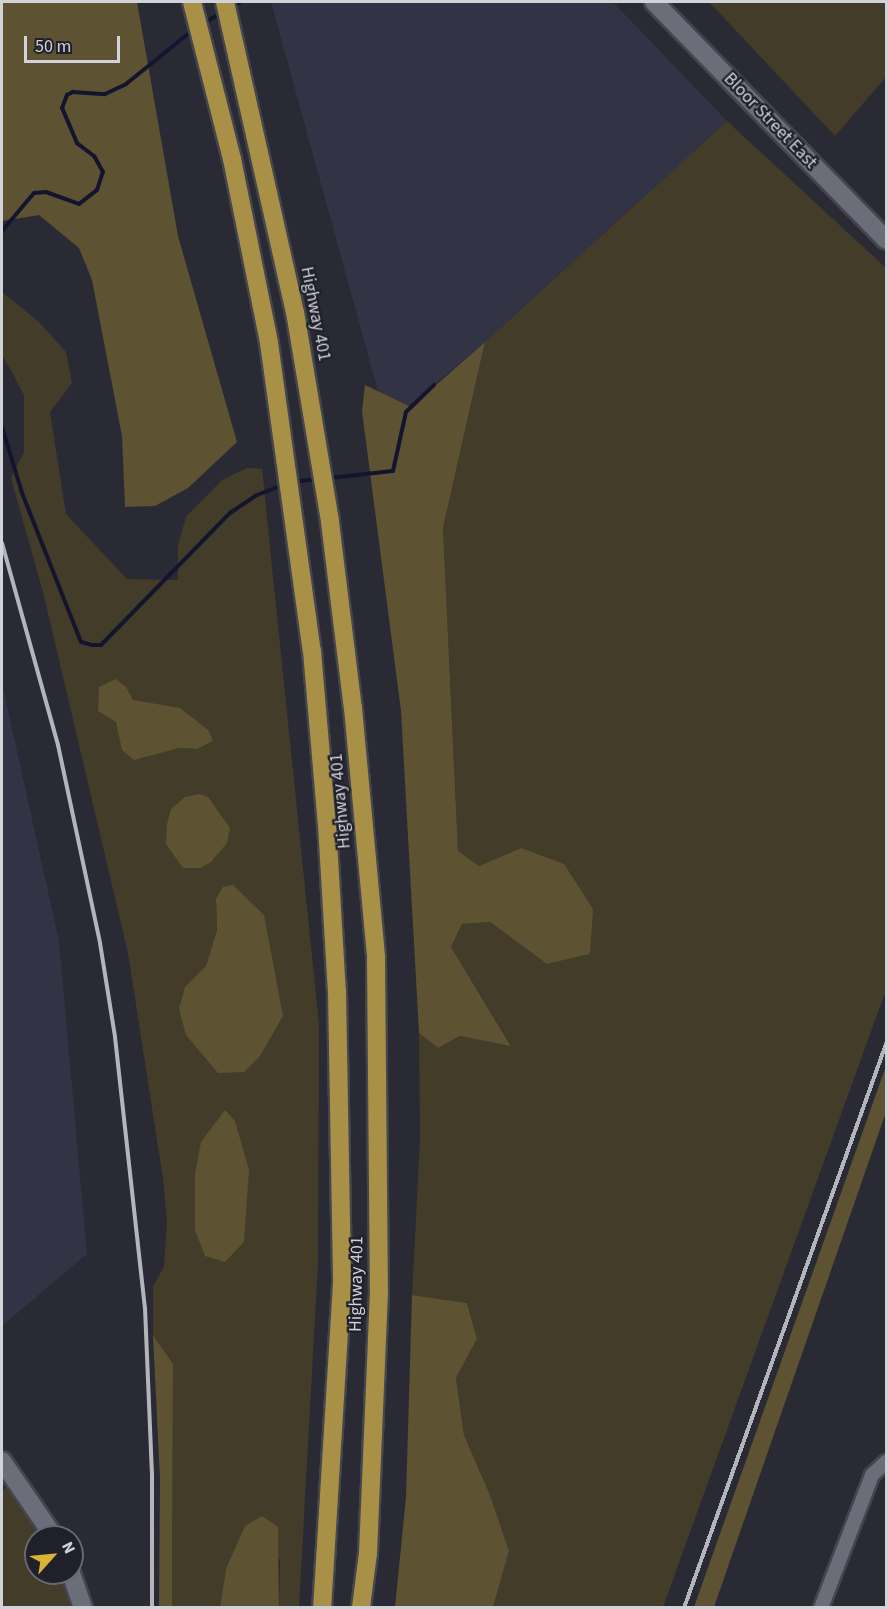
<!DOCTYPE html>
<style>
body{margin:0}
#map{position:relative;width:888px;height:1609px;overflow:hidden;background:#292a34;font-family:"Source Sans 3",sans-serif}
div>[style]{position:absolute}
[style*='--x']{left:calc(var(--x)*1px);top:calc(var(--y)*1px);width:calc(var(--w)*1px);rotate:calc(var(--a)*1deg)}
.built>*{inset:0;background:#323344}
.green>*{inset:0;background:#433c29}
.forest>*{inset:0;background:#5d5232}
.stream>*{height:4px;margin:-2px;padding:0 2px;transform-origin:2px;border-radius:2px;background:#14142e}
.roads{filter:drop-shadow(2px 0 #44454d) drop-shadow(-2px 0 #44454d) drop-shadow(0 2px #44454d) drop-shadow(0 -2px #44454d)}
.street>*{height:14px;margin:-7px;padding:0 7px;transform-origin:7px;border-radius:7px;background:#6b6d79}
.secondary>*{height:18px;margin:-9px;padding:0 9px;transform-origin:9px;border-radius:9px;background:#6b6d79}
.highway>*{height:18px;margin:-9px;padding:0 9px;transform-origin:9px;border-radius:9px;background:#a89047}
.rail>*{height:4px;margin:-2px;padding:0 2px;transform-origin:2px;border-radius:2px;background:#b4b5bc}
span{translate:-50% -50%;white-space:nowrap;text-align:center;line-height:1.15;-webkit-text-stroke:4.5px #1f202a;paint-order:stroke}
.street-label{font-size:18px;color:#d2d3d9}
.frame{position:absolute;inset:0;border:3px solid #d2d3d9;pointer-events:none}
.north{position:absolute;left:24px;top:1525px;width:60px;height:60px;box-sizing:border-box;background:#1f202a;border:2px solid #676870;border-radius:50%;rotate:63deg;font-size:16px;font-weight:700;line-height:24px;text-align:center;color:#d2d3d9}
.north::after{content:'';display:block;margin:auto;width:21px;height:27px;background:#d9b334;clip-path:polygon(50% 0,100% 100%,50% 72%,0 100%)}
.scale{position:absolute;left:24px;top:36px;width:96px;height:27px;box-sizing:border-box;border:3px solid #d2d3d9;border-top:0;padding-left:8px;font-size:18px;line-height:21px;white-space:nowrap;color:#d2d3d9;-webkit-text-stroke:4px #1f202a;paint-order:stroke}
</style>
<div id="map">
<div class="built">
<div style="clip-path:polygon(271px 2px,613px 2px,727px 121px,485px 342px,387px 424px)"></div>
<div style="clip-path:polygon(2px 683px,59px 941px,87px 1254px,2px 1326px)"></div>
</div>
<div class="green">
<div style="clip-path:polygon(709px 2px,886px 2px,886px 77px,835px 136px)"></div>
<div style="clip-path:polygon(727px 121px,886px 268px,886px 990px,663px 1607px,493px 1607px,509px 1551px,490px 1495px,464px 1435px,456px 1378px,477px 1339px,467px 1303px,412px 1295px,420px 1139px,419px 1033px,438px 1048px,460px 1036px,511px 1045px,451px 947px,462px 924px,490px 922px,547px 964px,590px 954px,521px 848px,479px 866px,458px 851px,443px 528px,485px 342px)"></div>
<div style="clip-path:polygon(evenodd,2px 292px,39px 322px,66px 352px,72px 383px,50px 412px,66px 514px,127px 579px,178px 580px,178px 545px,186px 517px,222px 480px,247px 468px,262px 469px,319px 1024px,318px 1263px,299px 1607px,279px 1607px,280px 1559px,226px 1569px,220px 1607px,172px 1607px,173px 1364px,153px 1335px,153px 1286px,164px 1267px,167px 1221px,163px 1179px,128px 953px,43px 592px,11px 478px,24px 452px,24px 395px,2px 354px,2px 292px,153px 706px,161px 707px,197px 749px,179px 748px,153px 706px,2px 292px,216px 899px,244px 1072px,197px 976px,206px 966px,217px 930px,216px 899px)"></div>
<div style="clip-path:polygon(10px 1484px,45px 1537px,36px 1537px,36px 1573px,61px 1573px,73px 1607px,2px 1608px,2px 1491px)"></div>
</div>
<div class="forest">
<div style="clip-path:polygon(2px 2px,137px 2px,178px 236px,237px 442px,188px 488px,155px 506px,125px 507px,122px 436px,92px 280px,79px 248px,39px 215px,2px 221px)"></div>
<div style="clip-path:polygon(485px 342px,443px 528px,458px 851px,479px 866px,521px 848px,564px 864px,593px 909px,590px 954px,547px 964px,490px 922px,462px 924px,451px 947px,511px 1046px,460px 1036px,438px 1048px,419px 1033px,401px 711px,362px 411px,365px 385px,411px 407px)"></div>
<div style="clip-path:polygon(116px 679px,126px 687px,133px 700px,180px 708px,208px 730px,213px 741px,197px 749px,179px 748px,134px 760px,122px 750px,116px 722px,98px 711px,99px 687px)"></div>
<div style="clip-path:polygon(199px 794px,208px 797px,230px 828px,227px 843px,211px 862px,200px 868px,183px 868px,166px 844px,167px 824px,171px 809px,185px 797px)"></div>
<div style="clip-path:polygon(233px 885px,264px 915px,283px 1016px,260px 1056px,244px 1072px,218px 1073px,186px 1035px,179px 1009px,185px 987px,206px 966px,217px 930px,216px 899px,223px 887px)"></div>
<div style="clip-path:polygon(886px 1066px,886px 1112px,714px 1607px,694px 1607px)"></div>
<div style="clip-path:polygon(225px 1110px,235px 1121px,249px 1170px,244px 1242px,225px 1262px,205px 1256px,195px 1230px,195px 1174px,201px 1142px)"></div>
<div style="clip-path:polygon(412px 1295px,467px 1303px,477px 1339px,456px 1378px,464px 1435px,490px 1495px,509px 1551px,493px 1607px,395px 1607px,406px 1497px)"></div>
<div style="clip-path:polygon(153px 1335px,173px 1364px,172px 1607px,159px 1607px,160px 1479px)"></div>
<div style="clip-path:polygon(262px 1516px,278px 1527px,279px 1607px,220px 1607px,226px 1569px,245px 1526px)"></div>
</div>
<div class="stream">
<div style="--x:231;--y:7;--w:10;--a:-29"></div>
<div style="--x:202;--y:24;--w:23;--a:-29"></div>
<div style="--x:2;--y:231;--w:50;--a:-49.9"></div>
<div style="--x:34;--y:193;--w:12;--a:-5"></div>
<div style="--x:46;--y:192;--w:35;--a:20"></div>
<div style="--x:79;--y:204;--w:23;--a:-38"></div>
<div style="--x:97;--y:190;--w:19;--a:-72"></div>
<div style="--x:103;--y:172;--w:18;--a:-119"></div>
<div style="--x:94;--y:156;--w:21;--a:-143"></div>
<div style="--x:77;--y:143;--w:38;--a:-113"></div>
<div style="--x:62;--y:108;--w:14;--a:-69"></div>
<div style="--x:67;--y:95;--w:7;--a:-27"></div>
<div style="--x:73;--y:92;--w:32;--a:4"></div>
<div style="--x:105;--y:94;--w:23;--a:-25"></div>
<div style="--x:126;--y:84;--w:86;--a:-38.9"></div>
<div style="--x:2;--y:427;--w:69;--a:73.1"></div>
<div style="--x:22;--y:493;--w:160;--a:68.4"></div>
<div style="--x:81;--y:642;--w:11;--a:15"></div>
<div style="--x:92;--y:645;--w:9;--a:0"></div>
<div style="--x:101;--y:645;--w:185;--a:-45.7"></div>
<div style="--x:230;--y:513;--w:32;--a:-34"></div>
<div style="--x:257;--y:495;--w:28;--a:-21"></div>
<div style="--x:329;--y:478;--w:64;--a:-6.2"></div>
<div style="--x:393;--y:471;--w:60;--a:-77.6"></div>
<div style="--x:406;--y:412;--w:39;--a:-44"></div>
<div style="--x:293;--y:482;--w:26;--a:-7"></div>
</div>
<div class="roads">
<div class="street">
<div style="--x:821;--y:1608;--w:142;--a:-69"></div>
<div style="--x:872;--y:1475;--w:19;--a:-43"></div>
</div>
<div class="secondary">
<div style="--x:654;--y:2;--w:332;--a:45.7"></div>
<div style="--x:2;--y:1461;--w:92;--a:55.6"></div>
<div style="--x:71;--y:1573;--w:37;--a:71"></div>
</div>
<div class="highway">
<div style="--x:192;--y:2;--w:162;--a:75.7"></div>
<div style="--x:232;--y:159;--w:188;--a:78.6"></div>
<div style="--x:269;--y:343;--w:311;--a:82.1"></div>
<div style="--x:312;--y:651;--w:175;--a:85.1"></div>
<div style="--x:327;--y:825;--w:166;--a:86.6"></div>
<div style="--x:337;--y:991;--w:292;--a:89"></div>
<div style="--x:342;--y:1283;--w:326;--a:93.5"></div>
<div style="--x:225;--y:2;--w:318;--a:77.3"></div>
<div style="--x:295;--y:312;--w:213;--a:80.5"></div>
<div style="--x:330;--y:522;--w:187;--a:83"></div>
<div style="--x:353;--y:708;--w:251;--a:84.7"></div>
<div style="--x:376;--y:958;--w:333;--a:89.5"></div>
<div style="--x:379;--y:1291;--w:262;--a:92.4"></div>
<div style="--x:368;--y:1553;--w:55;--a:97.3"></div>
</div>
</div>
<div class="rail">
<div style="--x:2;--y:543;--w:210;--a:74.5"></div>
<div style="--x:58;--y:745;--w:202;--a:78"></div>
<div style="--x:100;--y:943;--w:95;--a:80.9"></div>
<div style="--x:115;--y:1037;--w:273;--a:83.7"></div>
<div style="--x:145;--y:1308;--w:165;--a:87.6"></div>
<div style="--x:152;--y:1473;--w:135;--a:90"></div>
<div style="--x:684;--y:1608;--w:599;--a:-70.29"></div>
</div>
<div class="street-label">
<span style="left:770px;top:121px;rotate:46deg">Bloor Street East</span>
<span style="left:315px;top:314px;rotate:79deg">Highway 401</span>
<span style="left:341px;top:801px;rotate:-95deg">Highway 401</span>
<span style="left:357px;top:1284px;rotate:-89deg">Highway 401</span>
</div>
<div class="frame"></div>
<div class="north">N</div>
<div class="scale">50 m</div>
</div>
